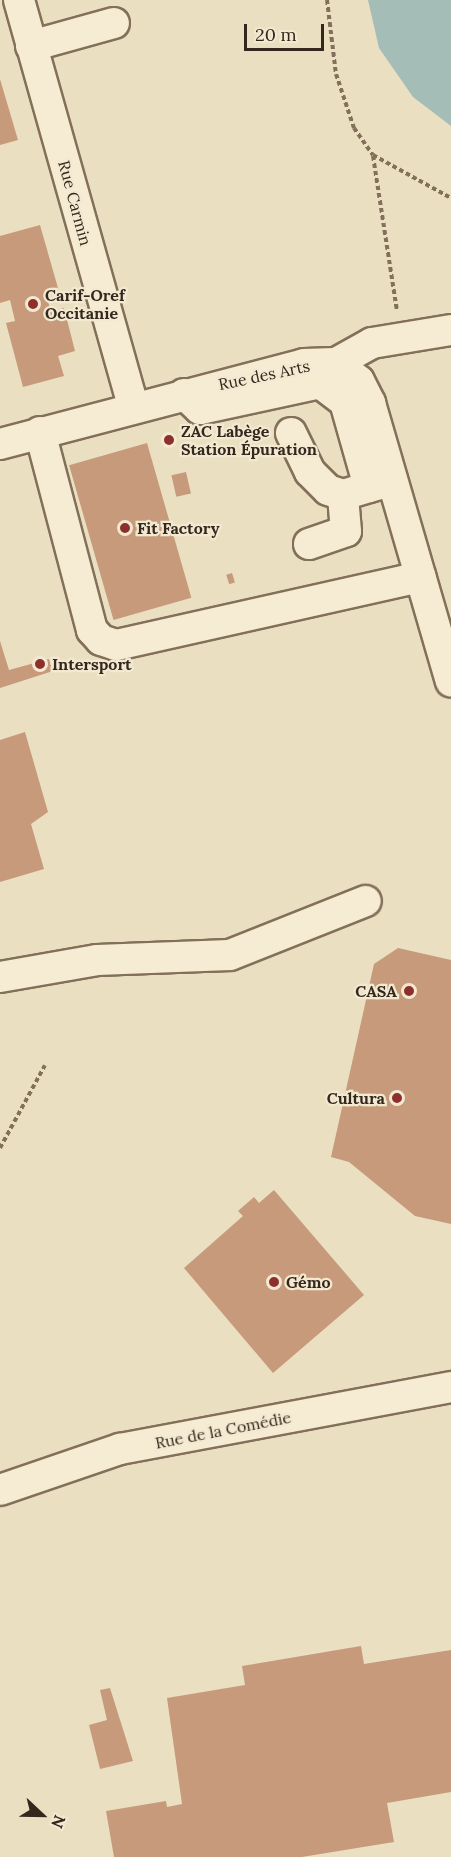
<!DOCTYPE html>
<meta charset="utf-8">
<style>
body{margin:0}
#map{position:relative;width:451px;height:1857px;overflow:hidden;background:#ebdfc2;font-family:Lora,serif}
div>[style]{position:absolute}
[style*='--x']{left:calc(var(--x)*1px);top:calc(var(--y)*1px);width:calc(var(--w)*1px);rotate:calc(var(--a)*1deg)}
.water>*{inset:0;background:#a4bdb6}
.building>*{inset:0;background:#c69a7a;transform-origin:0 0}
.path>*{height:4px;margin-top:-2px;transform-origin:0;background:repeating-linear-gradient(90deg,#83705a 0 4.5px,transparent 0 7.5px)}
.roads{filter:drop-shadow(2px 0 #83705a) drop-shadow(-2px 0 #83705a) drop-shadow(0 2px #83705a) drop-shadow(0 -2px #83705a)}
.minor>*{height:30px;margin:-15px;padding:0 15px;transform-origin:15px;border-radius:15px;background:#f6ecd4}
.dots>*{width:16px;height:16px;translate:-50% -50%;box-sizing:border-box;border:3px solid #f3e9d1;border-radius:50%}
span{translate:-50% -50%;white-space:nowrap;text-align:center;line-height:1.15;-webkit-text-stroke:4.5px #f3e9d1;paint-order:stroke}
.street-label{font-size:16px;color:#34281e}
.poi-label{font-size:16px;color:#34281e;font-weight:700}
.left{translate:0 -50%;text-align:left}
.right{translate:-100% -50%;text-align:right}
.north{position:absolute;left:12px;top:1785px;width:60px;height:60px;-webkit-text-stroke:4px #f3e9d1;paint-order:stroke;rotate:112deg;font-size:16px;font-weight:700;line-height:24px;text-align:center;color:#34281e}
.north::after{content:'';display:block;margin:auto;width:21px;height:27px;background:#34281e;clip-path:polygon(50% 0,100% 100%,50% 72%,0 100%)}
.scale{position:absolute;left:244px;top:24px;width:80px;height:27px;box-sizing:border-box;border:3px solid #34281e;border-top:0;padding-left:8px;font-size:18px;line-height:21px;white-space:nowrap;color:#34281e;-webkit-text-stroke:4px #f3e9d1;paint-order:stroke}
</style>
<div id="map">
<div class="water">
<div style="clip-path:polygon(368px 0,451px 0,451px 126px,413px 97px,379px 48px)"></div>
</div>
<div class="building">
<div style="clip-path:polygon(0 79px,18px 140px,0 145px)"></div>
<div style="clip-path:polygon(40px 225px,58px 288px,45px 291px,51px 312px,64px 308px,75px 351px,58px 356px,64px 376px,23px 387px,6px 323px,15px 321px,10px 300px,0 303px,0 236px)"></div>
<div style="left:173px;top:434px;width:9px;height:11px;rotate:72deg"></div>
<div style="left:147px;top:443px;width:161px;height:81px;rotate:74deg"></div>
<div style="left:186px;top:472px;width:22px;height:15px;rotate:77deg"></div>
<div style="left:232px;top:573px;width:10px;height:6px;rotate:73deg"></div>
<div style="clip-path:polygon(0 641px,9px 670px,49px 659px,53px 671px,0 688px)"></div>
<div style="clip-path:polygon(25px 732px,48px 812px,31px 824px,44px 869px,0 882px,0 740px)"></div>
<div style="clip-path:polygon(398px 948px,451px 960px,451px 1224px,415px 1216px,349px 1162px,331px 1157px,374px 964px)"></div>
<div style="clip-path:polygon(274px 1190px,364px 1295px,273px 1373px,184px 1268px,243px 1216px,238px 1211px,254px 1197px,259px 1203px)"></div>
<div style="clip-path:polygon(361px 1646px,364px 1664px,451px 1650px,451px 1792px,387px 1803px,394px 1842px,302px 1857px,114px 1857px,106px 1811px,166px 1801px,167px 1807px,182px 1804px,167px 1698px,245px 1685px,242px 1666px)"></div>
<div style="clip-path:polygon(110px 1688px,133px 1761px,100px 1769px,89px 1725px,107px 1720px,100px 1690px)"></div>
</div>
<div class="path">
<div style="--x:327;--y:0;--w:75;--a:83.1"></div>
<div style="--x:336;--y:74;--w:57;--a:71.6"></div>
<div style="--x:354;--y:128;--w:33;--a:55"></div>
<div style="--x:373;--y:155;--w:89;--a:28.9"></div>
<div style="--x:373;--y:156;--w:157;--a:81.2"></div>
<div style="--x:0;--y:1148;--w:94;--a:-61.5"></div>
</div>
<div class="roads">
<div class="minor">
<div style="--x:19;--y:0;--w:422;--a:74.3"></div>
<div style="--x:31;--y:46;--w:86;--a:-15.5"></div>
<div style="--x:336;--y:363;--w:41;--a:-29.1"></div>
<div style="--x:372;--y:343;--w:80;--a:-9.3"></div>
<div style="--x:184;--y:394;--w:22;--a:43"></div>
<div style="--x:200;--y:409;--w:123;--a:-12.2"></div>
<div style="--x:320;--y:383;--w:31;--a:37"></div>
<div style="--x:345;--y:402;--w:88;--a:74.2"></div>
<div style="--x:369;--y:487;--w:24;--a:-15"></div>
<div style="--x:40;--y:432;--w:205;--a:75.3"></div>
<div style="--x:92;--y:630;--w:13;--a:48"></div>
<div style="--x:101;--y:640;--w:16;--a:18"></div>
<div style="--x:116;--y:645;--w:312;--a:-12.6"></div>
<div style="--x:291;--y:433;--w:43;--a:64"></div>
<div style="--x:310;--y:472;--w:25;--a:45"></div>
<div style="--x:328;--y:490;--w:16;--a:18"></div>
<div style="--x:343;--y:495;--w:27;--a:-17"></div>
<div style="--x:0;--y:444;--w:314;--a:-14.7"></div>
<div style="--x:304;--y:364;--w:32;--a:-2"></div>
<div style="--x:336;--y:363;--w:29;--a:38"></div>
<div style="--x:359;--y:381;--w:25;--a:63"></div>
<div style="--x:370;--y:403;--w:290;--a:73.8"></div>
<div style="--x:309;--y:544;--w:39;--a:-19"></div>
<div style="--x:346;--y:531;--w:36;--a:-95"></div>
<div style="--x:0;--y:977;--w:98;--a:-9.9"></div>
<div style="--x:97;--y:960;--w:133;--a:-2.2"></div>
<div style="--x:230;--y:955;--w:146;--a:-21.7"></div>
<div style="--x:0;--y:1490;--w:127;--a:-18.9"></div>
<div style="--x:120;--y:1449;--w:337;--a:-10.6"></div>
</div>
</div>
<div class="dots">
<div style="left:33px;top:304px;background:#8e2f2e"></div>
<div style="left:169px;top:440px;background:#8e2f2e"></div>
<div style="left:125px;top:528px;background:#8e2f2e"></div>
<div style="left:40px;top:664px;background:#8e2f2e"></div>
<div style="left:409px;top:991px;background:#8e2f2e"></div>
<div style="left:397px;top:1098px;background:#8e2f2e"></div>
<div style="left:274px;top:1282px;background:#8e2f2e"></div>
</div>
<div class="street-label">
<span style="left:75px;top:203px;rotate:75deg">Rue Carmin</span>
<span style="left:264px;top:375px;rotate:-12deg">Rue des Arts</span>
<span style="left:223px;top:1430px;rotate:-11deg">Rue de la Comédie</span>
</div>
<div class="poi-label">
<span class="left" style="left:45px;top:304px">Carif-Oref<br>Occitanie</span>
<span class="left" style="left:181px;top:440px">ZAC Labège<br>Station Épuration</span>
<span class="left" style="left:137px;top:528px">Fit Factory</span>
<span class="left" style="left:52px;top:664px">Intersport</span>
<span class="right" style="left:397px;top:991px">CASA</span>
<span class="right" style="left:385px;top:1098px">Cultura</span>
<span class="left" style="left:286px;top:1282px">Gémo</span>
</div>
<div class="north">N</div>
<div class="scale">20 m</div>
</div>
